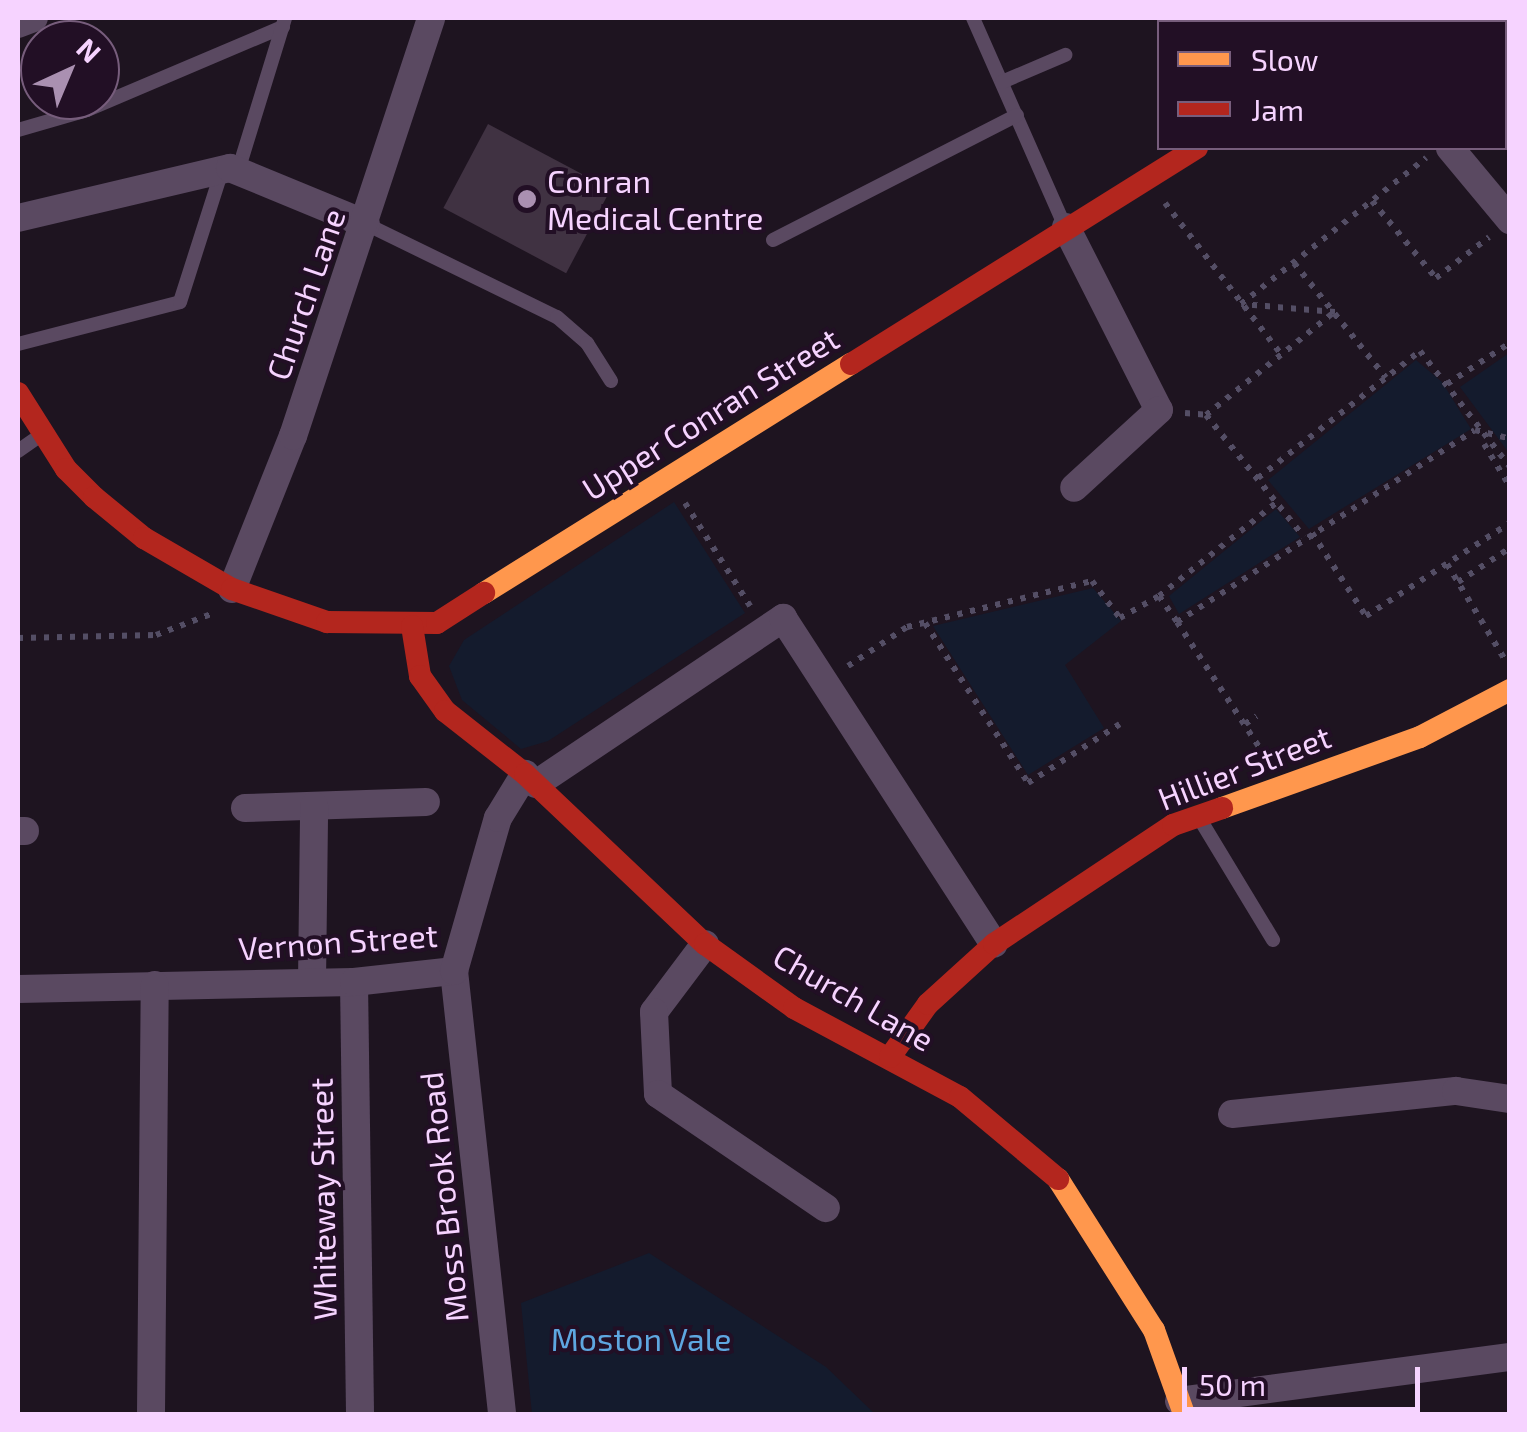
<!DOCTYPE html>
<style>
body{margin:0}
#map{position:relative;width:1527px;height:1432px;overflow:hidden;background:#1e1420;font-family:"Exo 2",sans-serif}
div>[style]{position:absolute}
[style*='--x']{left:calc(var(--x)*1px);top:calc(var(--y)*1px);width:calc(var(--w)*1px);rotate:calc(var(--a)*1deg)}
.green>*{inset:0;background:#141b2d}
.building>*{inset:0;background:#403242;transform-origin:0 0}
.path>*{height:6px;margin-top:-3px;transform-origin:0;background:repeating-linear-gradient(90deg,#544e65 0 5px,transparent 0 13px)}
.lane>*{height:14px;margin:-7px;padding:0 7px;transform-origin:7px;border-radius:7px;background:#5a4961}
.street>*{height:28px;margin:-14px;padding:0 14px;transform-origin:14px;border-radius:14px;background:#5a4961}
.slow>*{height:22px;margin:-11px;padding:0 11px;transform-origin:11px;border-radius:11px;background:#ff974d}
.jam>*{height:22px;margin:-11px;padding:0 11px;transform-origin:11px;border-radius:11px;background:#b3261e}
.dots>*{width:28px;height:28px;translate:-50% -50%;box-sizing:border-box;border:5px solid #220f25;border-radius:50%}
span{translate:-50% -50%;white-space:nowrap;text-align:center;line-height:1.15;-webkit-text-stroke:8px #220f25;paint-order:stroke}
.poi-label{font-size:32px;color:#f6d3ff}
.left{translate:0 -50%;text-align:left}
.street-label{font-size:32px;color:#f6d3ff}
.park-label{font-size:32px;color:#5ea7e0}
.frame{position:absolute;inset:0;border:20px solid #f6d3ff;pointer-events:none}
.legend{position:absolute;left:1157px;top:20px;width:350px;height:130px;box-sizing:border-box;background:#220f25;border:2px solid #775d7c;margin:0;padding:12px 18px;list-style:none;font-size:30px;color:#f6d3ff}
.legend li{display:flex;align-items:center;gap:20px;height:50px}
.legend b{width:50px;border:2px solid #775d7c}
.north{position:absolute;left:20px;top:20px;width:100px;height:100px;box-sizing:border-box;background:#220f25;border:2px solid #775d7c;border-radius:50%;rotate:44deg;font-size:28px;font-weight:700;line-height:40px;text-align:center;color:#f6d3ff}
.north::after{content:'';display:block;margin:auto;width:35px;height:45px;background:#aa90b1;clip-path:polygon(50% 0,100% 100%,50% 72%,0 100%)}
.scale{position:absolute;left:1182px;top:1367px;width:238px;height:45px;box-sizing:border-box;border:5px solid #f6d3ff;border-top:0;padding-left:12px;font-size:30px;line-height:35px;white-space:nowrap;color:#f6d3ff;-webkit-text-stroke:8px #220f25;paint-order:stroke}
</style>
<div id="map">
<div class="green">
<div style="clip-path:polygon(1509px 353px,1509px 453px,1460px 387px)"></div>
<div style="clip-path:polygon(1416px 360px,1442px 382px,1471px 429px,1309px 529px,1268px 480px)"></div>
<div style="clip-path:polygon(674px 502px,745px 613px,548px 741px,521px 749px,462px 700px,449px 666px,464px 640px)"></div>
<div style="clip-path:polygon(1276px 509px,1300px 537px,1179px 614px,1169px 596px)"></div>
<div style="clip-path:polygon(1093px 588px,1121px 621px,1065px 665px,1104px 728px,1028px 775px,933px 626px)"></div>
<div style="clip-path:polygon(649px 1253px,826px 1367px,875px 1414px,532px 1414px,521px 1303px)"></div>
</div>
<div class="building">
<div style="clip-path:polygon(1249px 18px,1332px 18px,1322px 22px)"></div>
<div style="left:488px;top:124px;width:139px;height:95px;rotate:28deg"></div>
</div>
<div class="path">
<div style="--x:1372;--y:201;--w:100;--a:50.3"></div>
<div style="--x:1436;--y:278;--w:67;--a:-37.7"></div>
<div style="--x:1165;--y:203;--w:190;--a:52.5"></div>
<div style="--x:1294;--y:263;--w:147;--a:51.3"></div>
<div style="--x:1335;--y:312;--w:94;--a:-175.1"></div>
<div style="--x:1241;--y:304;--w:236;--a:-38.3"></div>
<div style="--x:1447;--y:384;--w:75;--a:-33.1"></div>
<div style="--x:1185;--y:413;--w:21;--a:5"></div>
<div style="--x:1206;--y:415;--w:156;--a:51.2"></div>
<div style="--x:1206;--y:415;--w:164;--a:-38.8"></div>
<div style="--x:1484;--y:444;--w:50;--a:58.8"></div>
<div style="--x:1258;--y:478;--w:206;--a:-38.1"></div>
<div style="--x:1420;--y:351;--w:147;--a:52.2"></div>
<div style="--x:685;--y:503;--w:122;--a:57.7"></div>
<div style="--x:1312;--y:533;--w:99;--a:57"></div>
<div style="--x:1366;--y:616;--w:171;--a:-32.9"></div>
<div style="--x:1447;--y:564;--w:110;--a:58.8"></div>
<div style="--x:1458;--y:582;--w:62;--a:-33.2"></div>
<div style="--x:1159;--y:596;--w:151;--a:-38.5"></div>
<div style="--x:1177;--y:622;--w:164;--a:56.7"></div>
<div style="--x:925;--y:623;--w:190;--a:57.2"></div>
<div style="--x:1028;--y:783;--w:109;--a:-32.7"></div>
<div style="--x:18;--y:638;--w:138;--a:-1.2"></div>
<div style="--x:156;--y:635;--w:59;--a:-20.9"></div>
<div style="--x:848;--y:666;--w:71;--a:-33.5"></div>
<div style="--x:907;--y:627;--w:191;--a:-14"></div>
<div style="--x:1092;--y:581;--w:46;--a:52.9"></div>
<div style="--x:1120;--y:618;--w:45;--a:-29.4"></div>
<div style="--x:1159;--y:596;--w:32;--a:55"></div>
<div style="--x:1177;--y:622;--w:354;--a:-32.8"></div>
<div style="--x:1475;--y:430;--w:36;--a:14"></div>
<div style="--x:1245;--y:724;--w:14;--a:-34"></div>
</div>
<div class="lane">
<div style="--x:973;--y:18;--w:228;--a:66.2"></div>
<div style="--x:1002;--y:82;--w:69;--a:-23.2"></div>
<div style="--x:18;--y:130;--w:72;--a:-16.2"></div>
<div style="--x:87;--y:110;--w:213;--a:-23"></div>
<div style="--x:238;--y:171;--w:160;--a:-72.9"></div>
<div style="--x:366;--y:224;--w:212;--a:26"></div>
<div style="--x:557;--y:317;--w:40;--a:41"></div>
<div style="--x:587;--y:343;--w:45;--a:57.7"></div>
<div style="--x:773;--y:240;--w:274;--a:-27.1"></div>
<div style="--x:18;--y:344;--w:167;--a:-14.5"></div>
<div style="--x:180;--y:302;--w:139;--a:-72.3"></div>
<div style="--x:18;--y:451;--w:28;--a:-35"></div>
<div style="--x:1198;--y:816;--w:145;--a:58.8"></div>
</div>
<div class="street">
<div style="--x:1400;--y:22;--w:8;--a:-30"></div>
<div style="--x:18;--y:24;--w:17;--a:-21"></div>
<div style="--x:1450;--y:148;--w:94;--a:50.2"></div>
<div style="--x:18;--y:218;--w:218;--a:-13.3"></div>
<div style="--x:230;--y:168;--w:147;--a:22.4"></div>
<div style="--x:1066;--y:227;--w:205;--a:63.1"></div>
<div style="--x:1159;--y:410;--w:115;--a:137.5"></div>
<div style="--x:232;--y:589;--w:165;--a:-68.3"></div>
<div style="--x:293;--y:436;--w:440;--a:-71.7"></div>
<div style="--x:536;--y:784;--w:298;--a:-33.9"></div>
<div style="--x:783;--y:618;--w:388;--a:57.1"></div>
<div style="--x:245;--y:808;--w:181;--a:-1.9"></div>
<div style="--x:18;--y:831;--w:7;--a:0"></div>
<div style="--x:705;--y:944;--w:85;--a:126.9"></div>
<div style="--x:654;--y:1012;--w:82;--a:87.2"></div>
<div style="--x:658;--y:1094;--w:203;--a:34.2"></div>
<div style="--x:454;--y:971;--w:446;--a:83.8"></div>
<div style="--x:312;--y:982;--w:176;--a:-89.3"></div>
<div style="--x:354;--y:982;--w:432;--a:89.2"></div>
<div style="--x:18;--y:989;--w:336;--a:-1.2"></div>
<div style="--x:354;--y:982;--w:101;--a:-6.3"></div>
<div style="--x:454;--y:971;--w:159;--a:-74"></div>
<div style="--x:498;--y:818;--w:52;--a:-58.5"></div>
<div style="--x:1232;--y:1114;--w:225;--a:-5.9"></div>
<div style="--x:1456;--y:1091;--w:55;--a:8.4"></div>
<div style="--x:1179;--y:1401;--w:334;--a:-7.6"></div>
<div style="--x:151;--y:1414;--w:429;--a:-89.5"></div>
</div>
<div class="slow">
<div style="--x:484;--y:593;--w:433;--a:-32"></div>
<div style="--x:1222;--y:808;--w:210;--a:-19.7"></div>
<div style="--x:1420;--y:737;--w:102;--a:-27.6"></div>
<div style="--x:1058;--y:1179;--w:179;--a:57.6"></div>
<div style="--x:1154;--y:1330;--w:89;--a:70.3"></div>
</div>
<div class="jam">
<div style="--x:851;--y:364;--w:408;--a:-32"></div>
<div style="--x:18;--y:393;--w:90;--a:57.7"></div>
<div style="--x:66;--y:469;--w:40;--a:45"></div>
<div style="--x:94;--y:497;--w:65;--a:39.4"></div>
<div style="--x:144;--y:538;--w:102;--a:30.1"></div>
<div style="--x:232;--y:589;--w:101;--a:19.2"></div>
<div style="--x:327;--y:622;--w:110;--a:0.5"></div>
<div style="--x:437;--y:623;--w:56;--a:-32.6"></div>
<div style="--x:412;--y:626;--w:51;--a:80.9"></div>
<div style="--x:420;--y:676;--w:43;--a:54.5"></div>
<div style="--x:445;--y:711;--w:102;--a:38.2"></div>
<div style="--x:525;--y:774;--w:248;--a:43.4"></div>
<div style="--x:705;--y:944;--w:110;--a:35.7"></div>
<div style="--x:794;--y:1008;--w:188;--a:28.2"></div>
<div style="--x:960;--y:1097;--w:128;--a:39.9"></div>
<div style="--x:890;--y:1057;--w:65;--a:-54.4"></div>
<div style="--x:928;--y:1004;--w:89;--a:-42.3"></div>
<div style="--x:994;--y:944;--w:215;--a:-33.6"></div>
<div style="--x:1173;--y:825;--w:52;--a:-19.1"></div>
</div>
<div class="dots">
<div style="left:527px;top:199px;background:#aa90b1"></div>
</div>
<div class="poi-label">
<span class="left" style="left:547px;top:199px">Conran<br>Medical Centre</span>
</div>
<div class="street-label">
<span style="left:305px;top:294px;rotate:-71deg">Church Lane</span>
<span style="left:710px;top:413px;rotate:-32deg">Upper Conran Street</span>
<span style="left:1244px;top:767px;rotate:-21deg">Hillier Street</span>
<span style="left:338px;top:941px;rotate:-4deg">Vernon Street</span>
<span style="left:854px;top:997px;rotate:30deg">Church Lane</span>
<span style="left:443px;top:1197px;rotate:-96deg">Moss Brook Road</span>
<span style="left:322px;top:1199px;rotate:-91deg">Whiteway Street</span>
</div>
<div class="park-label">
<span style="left:641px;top:1338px">Moston Vale</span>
</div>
<div class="frame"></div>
<ul class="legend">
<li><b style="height:12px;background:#ff974d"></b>Slow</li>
<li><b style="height:12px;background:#b3261e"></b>Jam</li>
</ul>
<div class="north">N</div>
<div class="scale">50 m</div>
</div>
